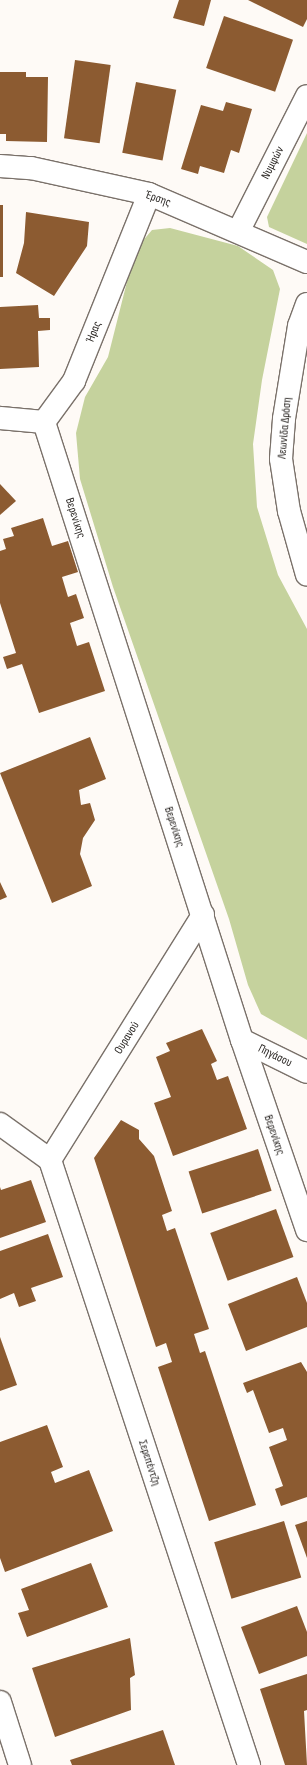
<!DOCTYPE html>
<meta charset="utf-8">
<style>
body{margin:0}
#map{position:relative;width:307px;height:1765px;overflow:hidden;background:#fefaf6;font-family:"Sofia Sans Condensed",sans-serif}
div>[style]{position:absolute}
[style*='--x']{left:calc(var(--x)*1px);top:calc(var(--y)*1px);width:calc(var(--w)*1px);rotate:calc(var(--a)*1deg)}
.green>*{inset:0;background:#c5d29d}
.building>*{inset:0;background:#8c5b31;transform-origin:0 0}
.roads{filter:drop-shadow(1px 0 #7a716a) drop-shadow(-1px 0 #7a716a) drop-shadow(0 1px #7a716a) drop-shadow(0 -1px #7a716a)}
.street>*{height:22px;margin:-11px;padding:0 11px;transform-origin:11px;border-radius:11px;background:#fff}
span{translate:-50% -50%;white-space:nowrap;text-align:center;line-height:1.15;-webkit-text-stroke:4px #fff;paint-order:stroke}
.street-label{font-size:12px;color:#231f1c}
</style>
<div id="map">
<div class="green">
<div style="clip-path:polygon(307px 133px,307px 244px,269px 227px,267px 217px)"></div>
<div style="clip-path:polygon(170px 228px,238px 246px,273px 270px,280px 289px,262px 380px,253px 444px,257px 507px,278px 575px,307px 629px,307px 1040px,261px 1014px,248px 985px,229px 919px,113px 587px,80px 479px,76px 433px,85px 397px,108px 357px,135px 250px,152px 230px)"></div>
</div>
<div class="building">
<div style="clip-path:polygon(179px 0,211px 0,204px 26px,173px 18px)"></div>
<div style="clip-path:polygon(248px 0,307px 0,307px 19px,303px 27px)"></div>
<div style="left:224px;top:16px;width:73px;height:55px;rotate:19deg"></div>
<div style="left:75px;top:60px;width:36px;height:79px;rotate:8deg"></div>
<div style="clip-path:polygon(0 72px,26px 72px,26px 77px,48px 77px,47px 142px,6px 141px,6px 134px,0 134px)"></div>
<div style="left:136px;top:82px;width:41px;height:72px;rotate:11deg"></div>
<div style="clip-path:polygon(226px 102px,252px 109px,239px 153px,231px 150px,224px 173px,200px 166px,198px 174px,181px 169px,201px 105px,223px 111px)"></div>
<div style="left:0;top:205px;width:3px;height:72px"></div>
<div style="clip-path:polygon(26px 212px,89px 222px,87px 246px,54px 296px,16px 273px,24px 243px)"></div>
<div style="clip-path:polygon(38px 305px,39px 318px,50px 318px,50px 330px,38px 331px,39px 367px,0 369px,0 307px)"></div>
<div style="clip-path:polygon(0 484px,16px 501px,0 515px)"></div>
<div style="clip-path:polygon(43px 518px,52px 546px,68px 541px,78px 572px,62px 577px,68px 597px,76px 594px,84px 618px,70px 623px,77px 646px,89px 642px,105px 691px,39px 713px,22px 664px,7px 669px,3px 657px,16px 653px,0 603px,0 551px,6px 549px,3px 539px,14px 536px,11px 528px)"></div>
<div style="clip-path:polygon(90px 737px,106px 779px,79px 790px,81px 805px,90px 803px,95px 820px,83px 838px,80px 854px,92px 886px,52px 903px,0 773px)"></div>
<div style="clip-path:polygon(0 882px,7px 897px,0 900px)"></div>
<div style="clip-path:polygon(202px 1029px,217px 1061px,211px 1064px,217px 1080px,228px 1076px,247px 1129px,173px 1156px,154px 1103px,171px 1097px,156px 1057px,170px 1051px,166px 1043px)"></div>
<div style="clip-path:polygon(121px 1120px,139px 1130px,139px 1139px,154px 1156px,172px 1211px,162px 1215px,167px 1231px,175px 1228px,209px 1329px,194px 1334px,200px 1353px,205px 1351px,256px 1505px,209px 1521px,158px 1367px,172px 1362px,166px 1343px,156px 1347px,94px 1158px)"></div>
<div style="left:258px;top:1149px;width:44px;height:73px;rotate:72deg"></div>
<div style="clip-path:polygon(31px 1180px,46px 1222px,0 1238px,0 1187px,1px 1190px)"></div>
<div style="left:276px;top:1209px;width:51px;height:70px;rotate:70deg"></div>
<div style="clip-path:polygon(48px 1234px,63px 1277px,31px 1288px,36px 1301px,19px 1307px,14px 1293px,0 1299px,0 1251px)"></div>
<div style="clip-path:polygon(297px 1277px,307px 1303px,307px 1327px,246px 1351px,228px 1304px)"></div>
<div style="clip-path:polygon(0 1337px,17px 1385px,0 1391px)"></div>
<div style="clip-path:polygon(301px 1362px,307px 1372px,307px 1497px,281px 1506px,275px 1489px,283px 1486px,269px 1447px,287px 1440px,283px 1428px,269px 1433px,253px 1390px,247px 1393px,243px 1383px)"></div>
<div style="clip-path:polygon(47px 1425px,63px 1467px,51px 1472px,55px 1483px,89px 1470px,113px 1531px,5px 1572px,0 1558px,0 1442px)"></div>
<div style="left:284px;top:1521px;width:59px;height:73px;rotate:73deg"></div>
<div style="clip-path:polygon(307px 1521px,307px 1558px,295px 1525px)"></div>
<div style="clip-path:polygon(91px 1563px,108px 1607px,27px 1637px,18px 1613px,29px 1610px,21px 1589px)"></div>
<div style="clip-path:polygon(297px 1606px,307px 1632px,307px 1656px,259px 1674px,241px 1627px)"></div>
<div style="clip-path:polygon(130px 1638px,135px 1675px,130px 1678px,131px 1710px,55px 1737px,32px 1668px)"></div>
<div style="clip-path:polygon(307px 1674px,307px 1710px,304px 1711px,307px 1765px,285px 1765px,260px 1689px)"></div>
<div style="clip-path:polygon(163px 1730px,175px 1765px,72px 1765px,70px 1760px)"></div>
</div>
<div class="roads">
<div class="street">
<div style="--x:0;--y:166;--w:31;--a:4"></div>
<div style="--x:31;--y:168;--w:121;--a:12.4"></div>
<div style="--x:149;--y:194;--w:172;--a:23.3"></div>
<div style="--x:239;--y:230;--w:150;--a:-63.1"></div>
<div style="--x:307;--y:304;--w:23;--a:110"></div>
<div style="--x:299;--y:326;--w:94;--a:99.2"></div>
<div style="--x:284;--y:419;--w:40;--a:94.3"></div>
<div style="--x:281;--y:459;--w:53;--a:81.3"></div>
<div style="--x:289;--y:511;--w:66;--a:74.3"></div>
<div style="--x:0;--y:418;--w:44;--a:5.2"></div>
<div style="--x:44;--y:422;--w:649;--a:72.24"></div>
<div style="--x:242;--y:1040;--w:201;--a:71.1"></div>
<div style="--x:44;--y:422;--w:51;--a:-53.8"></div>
<div style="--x:74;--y:381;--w:201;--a:-68.1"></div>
<div style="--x:242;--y:1040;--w:72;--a:26.2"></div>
<div style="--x:0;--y:1124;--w:62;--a:35.8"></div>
<div style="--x:50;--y:1160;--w:637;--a:71.79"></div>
<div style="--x:50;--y:1160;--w:289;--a:-58"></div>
<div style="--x:0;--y:1702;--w:66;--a:72.4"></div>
</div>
</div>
<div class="street-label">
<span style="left:273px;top:163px;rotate:-63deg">Νυμφών</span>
<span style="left:158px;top:199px;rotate:20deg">Έρσης</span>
<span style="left:94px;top:332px;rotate:-68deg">Ήρας</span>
<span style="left:285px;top:428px;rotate:-85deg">Λεωνίδα Δρόση</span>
<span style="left:75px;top:518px;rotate:72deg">Βερενίκης</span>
<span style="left:174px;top:827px;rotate:72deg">Βερενίκης</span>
<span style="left:127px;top:1038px;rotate:-58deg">Ουρανού</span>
<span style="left:275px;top:1056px;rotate:26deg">Πηγάσου</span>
<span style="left:274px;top:1135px;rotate:71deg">Βερενίκης</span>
<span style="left:149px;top:1463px;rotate:72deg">Σερεπέντζη</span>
</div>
</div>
